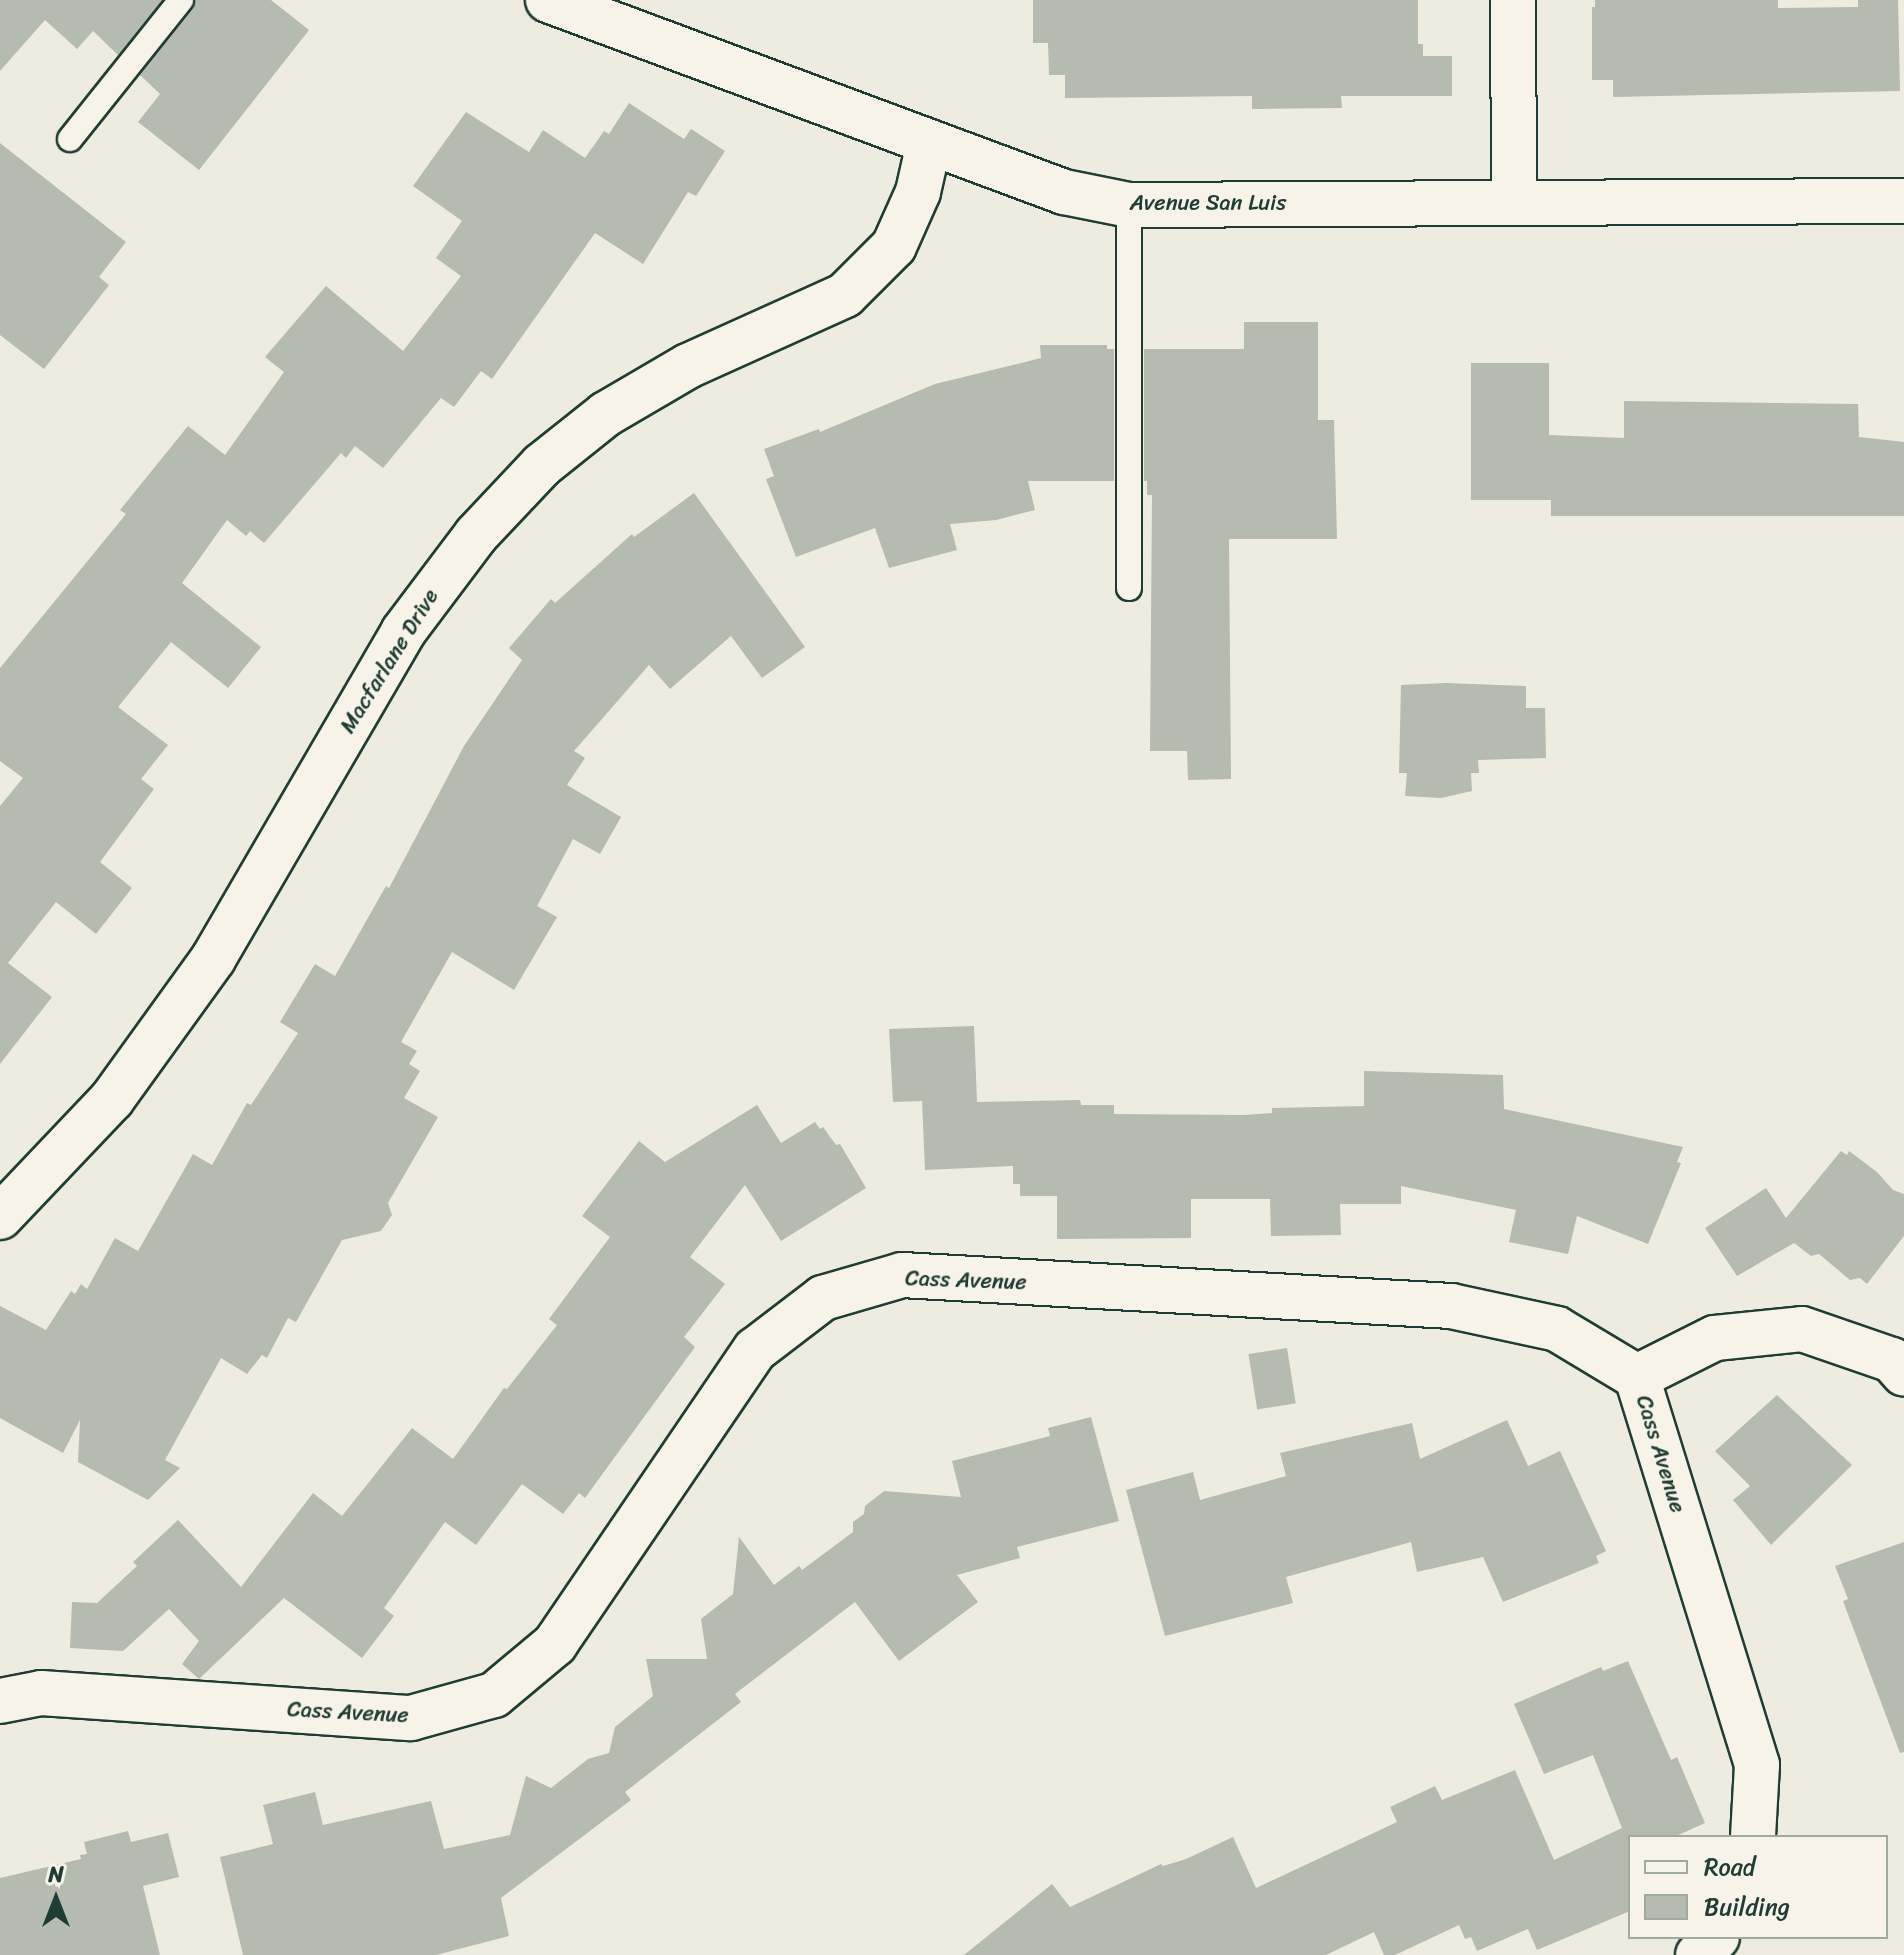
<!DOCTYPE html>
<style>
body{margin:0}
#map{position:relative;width:1904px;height:1955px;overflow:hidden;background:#eeece1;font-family:Sriracha,sans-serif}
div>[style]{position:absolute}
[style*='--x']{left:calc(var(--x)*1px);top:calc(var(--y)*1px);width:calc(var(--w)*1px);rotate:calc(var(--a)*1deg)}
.building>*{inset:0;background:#b5bbb0;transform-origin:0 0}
.roads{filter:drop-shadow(2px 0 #1f3d34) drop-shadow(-2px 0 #1f3d34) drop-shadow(0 2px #1f3d34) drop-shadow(0 -2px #1f3d34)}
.lane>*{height:24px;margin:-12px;padding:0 12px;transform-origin:12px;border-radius:12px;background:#f7f3e8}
.street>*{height:44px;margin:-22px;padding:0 22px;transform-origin:22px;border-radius:22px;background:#f7f3e8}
.secondary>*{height:44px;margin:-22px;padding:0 22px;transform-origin:22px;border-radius:22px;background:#f7f3e8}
span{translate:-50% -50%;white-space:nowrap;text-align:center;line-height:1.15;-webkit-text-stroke:7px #f7f3e8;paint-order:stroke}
.street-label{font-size:22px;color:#1f3d34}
.legend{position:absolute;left:1628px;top:1835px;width:260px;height:104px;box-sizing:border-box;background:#f7f3e8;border:2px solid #a1aaa0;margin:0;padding:10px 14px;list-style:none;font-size:24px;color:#1f3d34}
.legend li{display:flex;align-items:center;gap:16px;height:40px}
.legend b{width:40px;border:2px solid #a1aaa0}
.north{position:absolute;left:16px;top:1859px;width:80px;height:80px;-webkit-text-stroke:6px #f7f3e8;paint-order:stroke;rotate:0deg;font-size:22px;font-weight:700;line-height:32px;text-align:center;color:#1f3d34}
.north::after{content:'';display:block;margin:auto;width:28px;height:36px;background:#1f3d34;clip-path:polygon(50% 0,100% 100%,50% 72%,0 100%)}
</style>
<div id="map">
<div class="building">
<div style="clip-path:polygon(0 0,162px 0,118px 55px,93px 31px,77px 49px,45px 20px,0 71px)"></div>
<div style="clip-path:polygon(196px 0,271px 0,309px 30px,199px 170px,138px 122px,160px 94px,140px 75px,193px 9px)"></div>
<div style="clip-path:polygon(1033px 0,1418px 0,1418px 44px,1423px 44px,1423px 56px,1452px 56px,1452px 96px,1341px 96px,1342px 108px,1252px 109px,1252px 96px,1065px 98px,1065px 75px,1049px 75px,1048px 43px,1033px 43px)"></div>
<div style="clip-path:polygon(1595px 0,1778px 0,1778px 8px,1858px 7px,1858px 0,1898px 0,1900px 91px,1613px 97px,1613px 80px,1592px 80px,1592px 7px,1595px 7px)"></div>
<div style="clip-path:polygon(629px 103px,684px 139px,691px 129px,725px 151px,696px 196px,688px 192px,643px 264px,595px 233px,492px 379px,481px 371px,454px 407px,441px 398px,383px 468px,355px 446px,346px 458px,341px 453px,264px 543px,250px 531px,246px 536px,227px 520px,182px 583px,261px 647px,228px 688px,171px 642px,118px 707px,168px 745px,141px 779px,154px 789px,100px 862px,132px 888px,96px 934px,56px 902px,8px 963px,52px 997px,0 1064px,0 806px,23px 778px,0 761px,0 668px,126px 514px,120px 510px,188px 426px,225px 455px,284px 372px,265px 357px,326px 286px,403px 351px,461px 276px,436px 258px,462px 221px,413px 186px,466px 112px,529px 152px,543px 130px,585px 158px,604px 131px,609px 134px)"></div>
<div style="clip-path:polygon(0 143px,126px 242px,99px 277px,109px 285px,44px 369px,0 335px)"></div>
<div style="clip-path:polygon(1244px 322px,1318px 322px,1318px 420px,1334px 420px,1337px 539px,1229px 539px,1231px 779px,1188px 780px,1187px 751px,1150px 751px,1152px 495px,1147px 495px,1147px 481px,1144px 481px,1144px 349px,1244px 349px)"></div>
<div style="clip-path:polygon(1040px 345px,1107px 345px,1107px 349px,1114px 349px,1114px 481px,1028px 481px,1035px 510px,996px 520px,950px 524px,957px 550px,889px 568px,875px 528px,796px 557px,766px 479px,774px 476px,764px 449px,819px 429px,820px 432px,935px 384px,1041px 358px)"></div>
<div style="clip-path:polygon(1471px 363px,1549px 363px,1549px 435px,1624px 438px,1624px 401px,1858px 404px,1859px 437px,1904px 442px,1904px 516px,1551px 516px,1551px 500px,1471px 500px)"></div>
<div style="clip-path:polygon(694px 493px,805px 647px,762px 678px,731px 636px,670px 689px,649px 665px,574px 751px,585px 758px,567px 785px,621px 817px,600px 854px,573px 839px,537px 906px,557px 917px,514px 990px,452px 952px,401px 1042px,417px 1051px,409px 1064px,420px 1071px,404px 1098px,438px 1117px,388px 1203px,392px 1215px,381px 1231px,342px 1240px,296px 1322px,288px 1318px,267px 1358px,262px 1355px,247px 1374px,221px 1358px,165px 1460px,180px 1468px,148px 1500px,78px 1462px,80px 1420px,63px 1453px,0 1418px,0 1306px,46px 1330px,71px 1291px,75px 1294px,81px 1284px,87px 1289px,115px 1238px,138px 1251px,193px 1154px,212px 1165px,247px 1103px,251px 1105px,298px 1033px,280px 1022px,315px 964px,335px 976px,386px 886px,389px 888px,464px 746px,522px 660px,509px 648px,551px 599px,555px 603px,632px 534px,634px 537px)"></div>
<div style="clip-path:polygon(1446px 683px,1526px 686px,1526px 708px,1545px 708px,1546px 758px,1478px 760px,1479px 773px,1471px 773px,1472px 791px,1441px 798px,1405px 796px,1407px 773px,1399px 773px,1401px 685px)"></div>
<div style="clip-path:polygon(974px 1026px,977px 1102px,1080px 1100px,1081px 1105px,1114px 1105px,1114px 1114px,1244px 1115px,1272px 1113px,1272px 1108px,1364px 1106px,1364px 1071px,1503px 1075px,1504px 1109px,1683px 1147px,1677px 1162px,1681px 1163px,1648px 1244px,1577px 1216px,1568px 1254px,1509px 1242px,1516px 1210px,1401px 1186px,1401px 1204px,1340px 1204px,1341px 1235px,1271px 1236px,1270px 1199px,1191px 1199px,1191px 1238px,1057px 1239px,1057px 1196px,1020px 1196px,1020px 1184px,1013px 1184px,1013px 1166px,925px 1170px,922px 1101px,893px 1102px,889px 1029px)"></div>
<div style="clip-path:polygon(757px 1105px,781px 1143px,815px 1122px,820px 1129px,823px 1127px,836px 1145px,840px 1144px,866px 1188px,781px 1241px,745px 1185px,690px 1257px,725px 1284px,684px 1337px,695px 1347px,585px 1498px,579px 1493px,563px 1514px,522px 1484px,476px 1545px,445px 1522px,384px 1608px,394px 1616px,362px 1658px,284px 1598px,199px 1679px,182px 1664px,199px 1641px,169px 1609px,123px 1651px,70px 1648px,72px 1602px,97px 1603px,137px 1566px,133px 1562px,178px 1520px,241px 1587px,313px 1493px,342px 1516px,412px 1428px,453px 1459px,504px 1388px,507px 1389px,557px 1325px,549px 1319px,610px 1237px,582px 1216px,639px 1141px,665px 1162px)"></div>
<div style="clip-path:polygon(1841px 1151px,1847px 1155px,1849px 1151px,1877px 1172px,1893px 1190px,1904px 1194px,1904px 1236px,1867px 1284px,1860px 1278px,1850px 1280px,1819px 1254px,1811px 1256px,1794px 1243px,1737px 1276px,1705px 1228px,1766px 1188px,1786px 1218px)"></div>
<div style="left:1287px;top:1348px;width:56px;height:39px;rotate:81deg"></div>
<div style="clip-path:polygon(1777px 1395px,1852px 1465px,1771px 1545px,1733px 1500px,1750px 1486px,1715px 1451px)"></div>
<div style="clip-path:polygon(1091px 1417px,1119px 1521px,1017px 1547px,1020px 1558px,957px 1575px,978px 1602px,899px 1661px,855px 1602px,735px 1694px,741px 1702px,625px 1792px,631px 1800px,501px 1898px,509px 1936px,436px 1955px,243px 1955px,220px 1857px,273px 1844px,263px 1805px,315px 1792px,323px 1825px,431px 1801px,444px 1849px,510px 1835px,526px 1776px,551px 1788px,588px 1759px,609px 1753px,615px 1727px,653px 1696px,646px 1659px,707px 1659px,701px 1619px,733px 1594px,739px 1537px,774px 1585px,799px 1566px,802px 1570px,853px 1532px,853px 1522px,864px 1514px,865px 1506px,884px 1491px,961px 1497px,952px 1461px,1050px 1436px,1048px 1428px)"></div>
<div style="clip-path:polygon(1507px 1420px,1528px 1466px,1560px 1451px,1606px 1551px,1596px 1556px,1599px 1563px,1503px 1602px,1483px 1557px,1417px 1572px,1411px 1542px,1286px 1577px,1293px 1603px,1165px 1636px,1126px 1490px,1193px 1472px,1200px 1500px,1286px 1476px,1280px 1453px,1412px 1423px,1420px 1459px)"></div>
<div style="clip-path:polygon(1904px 1542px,1904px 1752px,1900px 1753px,1843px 1601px,1848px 1599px,1835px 1566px)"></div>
<div style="clip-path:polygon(1628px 1661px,1671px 1760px,1677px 1757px,1705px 1823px,1674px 1837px,1630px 1837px,1630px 1911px,1537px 1950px,1528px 1929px,1477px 1951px,1471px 1937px,1465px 1939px,1459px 1925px,1395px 1955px,1384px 1955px,1374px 1932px,1326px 1955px,964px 1955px,1052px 1884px,1070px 1907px,1161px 1864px,1163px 1866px,1186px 1859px,1233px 1837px,1256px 1888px,1397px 1822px,1390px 1807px,1435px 1786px,1442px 1800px,1515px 1770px,1554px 1860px,1622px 1828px,1593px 1755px,1544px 1774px,1514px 1704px,1601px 1667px,1603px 1671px)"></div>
<div style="clip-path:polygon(128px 1831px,131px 1842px,168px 1833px,179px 1877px,143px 1886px,160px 1955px,0 1955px,0 1878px,81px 1859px,80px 1855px,87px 1854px,84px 1842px)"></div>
</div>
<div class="roads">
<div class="lane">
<div style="--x:70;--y:139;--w:178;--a:-51.4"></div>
<div style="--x:1129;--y:205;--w:383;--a:90"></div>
</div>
<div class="street">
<div style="--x:1513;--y:0;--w:203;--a:89.7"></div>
<div style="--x:0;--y:1217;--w:163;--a:-46.5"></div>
<div style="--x:112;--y:1099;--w:173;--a:-54.2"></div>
<div style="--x:213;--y:959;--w:378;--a:-59.8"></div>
<div style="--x:403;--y:632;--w:121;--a:-53"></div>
<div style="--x:476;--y:535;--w:96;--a:-46.7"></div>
<div style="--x:542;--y:465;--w:82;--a:-38.6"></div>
<div style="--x:606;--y:414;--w:95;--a:-30.3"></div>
<div style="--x:688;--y:366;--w:172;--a:-24.3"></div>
<div style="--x:845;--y:295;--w:69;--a:-45"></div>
<div style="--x:894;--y:246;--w:59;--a:-66"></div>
<div style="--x:918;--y:192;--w:50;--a:-77.3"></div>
<div style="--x:1637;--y:1377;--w:87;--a:-26.6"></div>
<div style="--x:1715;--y:1338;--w:87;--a:-5.9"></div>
<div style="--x:1802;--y:1329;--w:95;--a:19"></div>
<div style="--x:1892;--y:1360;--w:18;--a:49"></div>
<div style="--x:0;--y:1701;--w:42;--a:-11"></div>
<div style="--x:41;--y:1693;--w:371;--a:3.9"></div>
<div style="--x:411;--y:1718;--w:86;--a:-15.5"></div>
<div style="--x:494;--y:1695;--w:80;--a:-39.9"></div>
<div style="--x:555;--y:1644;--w:356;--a:-55.8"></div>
<div style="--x:755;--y:1350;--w:86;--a:-37.4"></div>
<div style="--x:823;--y:1298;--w:82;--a:-16.2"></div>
<div style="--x:902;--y:1275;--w:550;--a:3.23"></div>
<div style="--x:1451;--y:1306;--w:108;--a:12.2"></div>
<div style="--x:1557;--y:1329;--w:93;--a:31"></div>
<div style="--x:1637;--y:1377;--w:406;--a:72.8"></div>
<div style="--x:1757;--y:1765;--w:72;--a:93.2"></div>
<div style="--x:1698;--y:1955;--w:26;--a:-43"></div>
</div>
<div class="secondary">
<div style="--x:548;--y:0;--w:551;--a:20.41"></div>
<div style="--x:1064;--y:192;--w:66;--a:11.3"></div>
<div style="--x:1129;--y:205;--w:775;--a:-0.3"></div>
</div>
</div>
<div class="street-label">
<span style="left:1208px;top:203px">Avenue San Luis</span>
<span style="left:389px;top:661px;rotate:-58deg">Macfarlane Drive</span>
<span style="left:966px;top:1280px;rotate:2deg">Cass Avenue</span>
<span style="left:1661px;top:1454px;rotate:73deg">Cass Avenue</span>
<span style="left:348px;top:1712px;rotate:3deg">Cass Avenue</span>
</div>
<ul class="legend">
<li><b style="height:10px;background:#f7f3e8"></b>Road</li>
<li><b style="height:22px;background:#b5bbb0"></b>Building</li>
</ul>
<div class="north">N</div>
</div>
